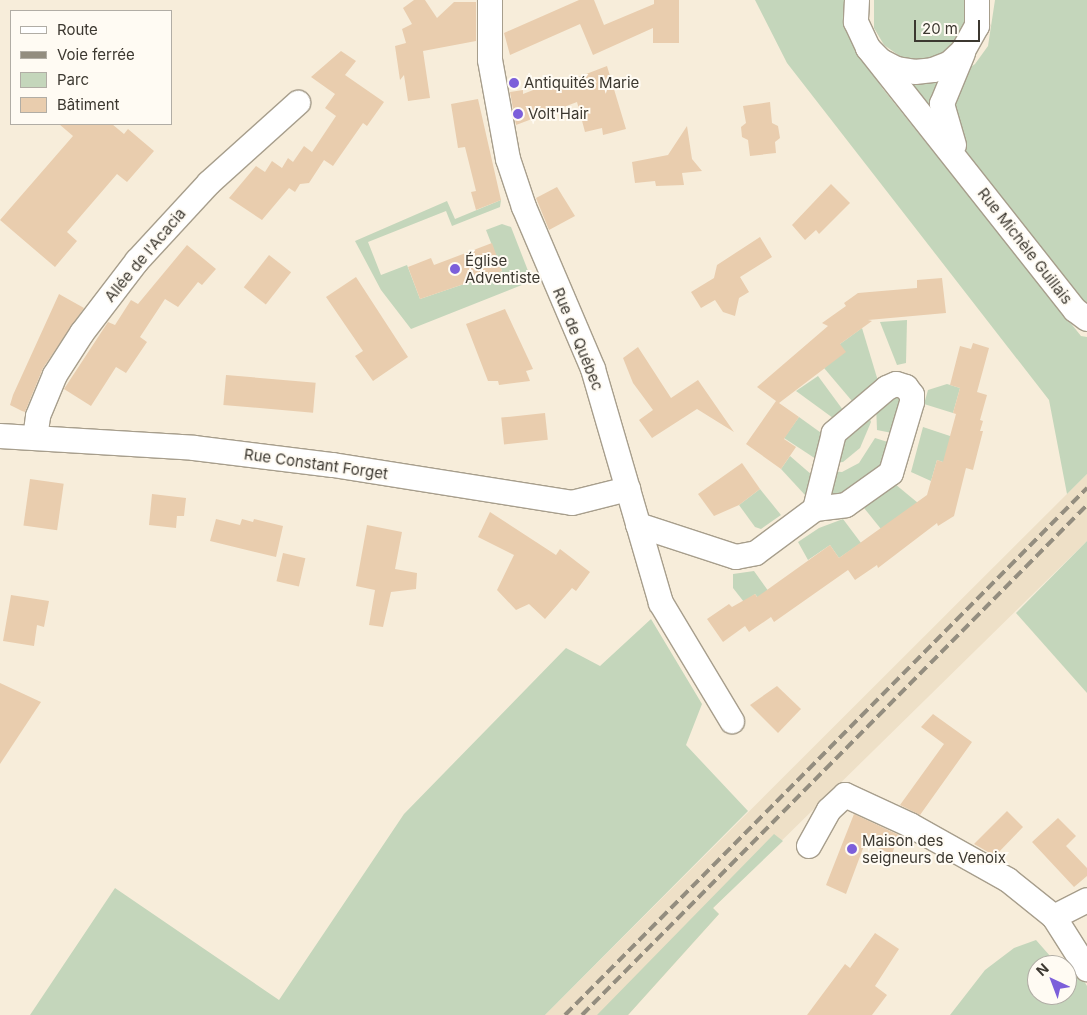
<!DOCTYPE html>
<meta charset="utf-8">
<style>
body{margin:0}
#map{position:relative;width:1087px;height:1015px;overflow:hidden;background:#f7edda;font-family:Inter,sans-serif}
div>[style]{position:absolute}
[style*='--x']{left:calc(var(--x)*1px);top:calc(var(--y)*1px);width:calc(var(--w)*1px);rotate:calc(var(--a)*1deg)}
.built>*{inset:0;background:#eee0c7}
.green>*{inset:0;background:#c4d6bb}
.building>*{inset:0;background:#e9cdae;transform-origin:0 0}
.roads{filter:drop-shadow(1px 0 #a79e8c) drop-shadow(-1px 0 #a79e8c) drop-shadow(0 1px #a79e8c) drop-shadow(0 -1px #a79e8c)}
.street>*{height:24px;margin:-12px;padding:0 12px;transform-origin:12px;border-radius:12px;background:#fff}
.rail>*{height:4px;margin-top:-2px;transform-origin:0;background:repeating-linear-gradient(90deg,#938d7f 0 10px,transparent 0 15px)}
.dots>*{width:14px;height:14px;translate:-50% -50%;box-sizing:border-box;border:2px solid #fffbf3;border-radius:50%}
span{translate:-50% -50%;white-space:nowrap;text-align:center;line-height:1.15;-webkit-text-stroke:4px #fffbf3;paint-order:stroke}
.poi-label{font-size:15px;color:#3c3830}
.left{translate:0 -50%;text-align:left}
.street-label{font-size:15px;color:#3c3830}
.legend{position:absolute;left:10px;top:10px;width:162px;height:115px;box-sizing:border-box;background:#fffbf3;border:1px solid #b1ada5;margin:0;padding:6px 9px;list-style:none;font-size:15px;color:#3c3830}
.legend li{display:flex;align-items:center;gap:10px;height:25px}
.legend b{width:25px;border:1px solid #b1ada5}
.north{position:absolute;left:1027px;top:955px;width:50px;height:50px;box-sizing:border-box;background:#fffbf3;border:1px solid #b1ada5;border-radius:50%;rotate:317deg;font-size:14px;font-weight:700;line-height:20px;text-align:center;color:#3c3830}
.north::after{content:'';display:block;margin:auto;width:18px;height:22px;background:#7c5fda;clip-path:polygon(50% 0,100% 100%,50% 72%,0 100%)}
.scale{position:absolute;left:914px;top:20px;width:66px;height:22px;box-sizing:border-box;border:2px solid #3c3830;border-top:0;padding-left:6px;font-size:15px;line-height:18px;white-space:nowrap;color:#3c3830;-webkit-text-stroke:4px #fffbf3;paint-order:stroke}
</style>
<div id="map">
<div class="built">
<div style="clip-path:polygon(1087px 474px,1087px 541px,713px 908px,719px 914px,628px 1015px,545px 1015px)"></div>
</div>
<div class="green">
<div style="clip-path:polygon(755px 0,844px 0,844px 24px,853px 45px,883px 89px,1081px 336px,1087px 337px,1087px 474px,1067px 494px,1049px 400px,787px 63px)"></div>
<div style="clip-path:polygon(874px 0,965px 0,967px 12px,963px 30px,953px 46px,937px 56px,919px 60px,901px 57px,884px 45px,874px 28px)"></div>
<div style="clip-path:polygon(995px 0,1087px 0,1087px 305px,962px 149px,951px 107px,959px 75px,975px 64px,988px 46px)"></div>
<div style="clip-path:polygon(939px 82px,938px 129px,902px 84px)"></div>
<div style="clip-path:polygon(501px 200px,500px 207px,452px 226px,446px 211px,368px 242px,381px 275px,407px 265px,420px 299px,502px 271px,486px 230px,502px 224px,511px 227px,532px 281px,411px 329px,381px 290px,355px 241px,447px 201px,455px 219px)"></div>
<div style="clip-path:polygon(907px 320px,906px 363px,897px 365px,880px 322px)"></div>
<div style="clip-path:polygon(862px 328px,878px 381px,852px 401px,824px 368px,840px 344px)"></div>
<div style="clip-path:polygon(818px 376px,843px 410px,833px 418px,796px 391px)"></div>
<div style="clip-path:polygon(947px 384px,960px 388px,953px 413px,924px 404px,928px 390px)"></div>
<div style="clip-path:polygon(889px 393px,901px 397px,897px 434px,877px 430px,876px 403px)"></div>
<div style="clip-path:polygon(867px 411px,871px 422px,860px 448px,843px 462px,832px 463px,841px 433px)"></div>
<div style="clip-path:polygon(799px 417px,824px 435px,816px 459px,784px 438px)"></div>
<div style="clip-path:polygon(923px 427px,953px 437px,946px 463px,937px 460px,931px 481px,911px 472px)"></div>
<div style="clip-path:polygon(875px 438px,894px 444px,888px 467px,841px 499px,830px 498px,830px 471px,842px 472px,859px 463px)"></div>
<div style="clip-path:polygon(790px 456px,812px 475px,805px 495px,781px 469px)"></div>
<div style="clip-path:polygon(895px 484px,918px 503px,881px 529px,864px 508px)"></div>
<div style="clip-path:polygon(760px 489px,781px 515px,761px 529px,755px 527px,739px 505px)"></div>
<div style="clip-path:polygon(843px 519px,861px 543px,839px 558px,830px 545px,808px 560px,798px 542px,819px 528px)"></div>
<div style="clip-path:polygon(1087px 541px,1087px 693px,1016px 613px)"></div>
<div style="clip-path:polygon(754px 571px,769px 592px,759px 599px,755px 594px,744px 602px,733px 588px,733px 574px)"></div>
<div style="clip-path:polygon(651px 619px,702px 704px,686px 745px,748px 811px,545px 1015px,30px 1015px,115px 888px,279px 1000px,404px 814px,566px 648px,600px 666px)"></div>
<div style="clip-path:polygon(774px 834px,783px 841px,713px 908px,719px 914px,628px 1015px,597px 1015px)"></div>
<div style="clip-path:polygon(1036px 940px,1058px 965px,1037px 965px,1037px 995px,1067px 995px,1067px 965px,1073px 962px,1087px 986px,1087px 1015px,950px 1015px,985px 970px,1014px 948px)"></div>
</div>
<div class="building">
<div style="clip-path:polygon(414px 0,425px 0,437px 18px,454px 2px,476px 2px,476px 41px,423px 51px,430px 98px,408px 101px,404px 75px,400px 80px,395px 46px,406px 43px,402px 29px,412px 24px,403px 8px)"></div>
<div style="clip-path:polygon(579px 0,594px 0,604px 25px,654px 4px,654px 0,679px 0,679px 43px,653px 43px,653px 28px,593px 55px,580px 24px,510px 55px,504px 33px)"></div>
<div style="clip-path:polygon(341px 51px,356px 61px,345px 75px,384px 102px,367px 126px,363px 123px,333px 166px,324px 160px,309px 183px,300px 184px,295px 192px,289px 188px,262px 220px,229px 198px,256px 166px,265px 172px,272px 161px,282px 168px,288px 158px,293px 162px,304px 146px,312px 152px,336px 116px,325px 108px,335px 94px,311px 77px)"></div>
<div style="clip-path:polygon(607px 66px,626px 129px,603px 135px,602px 128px,585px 132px,577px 102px,516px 125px,510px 92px,523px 90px,523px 94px,546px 85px,547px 89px)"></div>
<div style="clip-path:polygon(478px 99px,501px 200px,476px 210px,471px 192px,476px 191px,465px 147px,458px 148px,451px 104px)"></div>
<div style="clip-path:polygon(770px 102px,772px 123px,778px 126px,780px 138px,775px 142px,776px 153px,750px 156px,748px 140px,742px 137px,741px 127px,746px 123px,743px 106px)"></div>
<div style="clip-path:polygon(59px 124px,112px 124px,124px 134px,128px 129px,154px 151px,127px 182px,117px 174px,67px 232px,77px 241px,55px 267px,0 220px,73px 136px)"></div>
<div style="clip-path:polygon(687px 126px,692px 159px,702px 171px,682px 173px,684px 185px,656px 186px,655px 181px,635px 183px,632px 162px,668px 155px)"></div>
<div style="clip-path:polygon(831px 184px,850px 203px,819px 234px,816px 230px,805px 240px,792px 225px)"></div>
<div style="clip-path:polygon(557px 187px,575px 216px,549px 230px,536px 198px)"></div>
<div style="clip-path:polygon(760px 237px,772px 257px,740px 277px,749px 292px,739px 298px,735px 316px,723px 312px,715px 300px,701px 308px,691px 292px,714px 278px,717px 265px)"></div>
<div style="clip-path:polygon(492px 243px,502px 271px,420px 299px,408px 267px,431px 258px,434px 265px)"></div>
<div style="clip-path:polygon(187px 245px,216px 269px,202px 285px,198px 282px,178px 307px,165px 299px,140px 337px,147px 342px,126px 373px,116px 367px,91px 406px,64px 389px,108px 322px,115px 325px,131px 300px,138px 304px)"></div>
<div style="left:269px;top:255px;width:28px;height:41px;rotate:38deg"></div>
<div style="clip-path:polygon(356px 277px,408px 357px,373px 381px,355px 356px,363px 351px,326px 297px)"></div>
<div style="clip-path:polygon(942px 278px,946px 313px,868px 320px,872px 321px,840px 344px,846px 352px,779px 403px,799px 417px,784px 439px,796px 447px,781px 469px,746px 444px,776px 401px,757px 387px,828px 326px,822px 323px,846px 306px,844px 303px,858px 293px,917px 288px,917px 280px)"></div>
<div style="clip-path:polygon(59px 294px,84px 308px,43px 368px,25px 412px,22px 411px,10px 405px,13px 395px)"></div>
<div style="clip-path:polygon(505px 309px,533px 369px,526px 371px,530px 381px,499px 385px,498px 381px,488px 381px,466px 324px)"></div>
<div style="clip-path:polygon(973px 343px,989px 348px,977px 392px,987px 395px,980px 420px,983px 421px,980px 431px,983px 431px,973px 470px,966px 468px,954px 516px,938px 526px,937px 523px,878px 568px,877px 565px,855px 580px,848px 570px,774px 622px,771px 617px,749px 632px,745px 626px,723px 642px,707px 619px,729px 604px,732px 607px,755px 594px,757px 597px,830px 545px,839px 558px,927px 495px,937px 460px,943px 462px,956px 414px,953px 413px,960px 388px,950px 385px,960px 346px,971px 349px)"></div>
<div style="clip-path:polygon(638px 347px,671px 398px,698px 380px,734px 432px,697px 409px,652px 438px,639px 420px,653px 410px,633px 383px,623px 358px)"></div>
<div style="left:226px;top:375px;width:90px;height:30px;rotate:5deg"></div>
<div style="left:545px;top:413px;width:27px;height:44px;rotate:84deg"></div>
<div style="clip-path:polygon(742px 463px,760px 489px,739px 505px,714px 516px,698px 494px)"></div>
<div style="left:30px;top:479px;width:34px;height:47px;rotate:8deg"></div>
<div style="clip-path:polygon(152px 494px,186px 498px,184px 516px,177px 516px,176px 528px,149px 525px)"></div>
<div style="clip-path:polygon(490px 512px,556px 555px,560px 549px,590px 572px,576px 591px,572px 588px,545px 619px,529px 604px,516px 610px,497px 590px,514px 555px,478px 537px)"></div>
<div style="clip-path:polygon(216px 519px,240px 525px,242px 519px,253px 522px,254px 519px,283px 526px,276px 557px,210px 541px)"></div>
<div style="clip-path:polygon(367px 525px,402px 532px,395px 569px,417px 573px,416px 589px,391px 592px,383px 627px,369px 625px,375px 590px,356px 586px)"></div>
<div style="left:283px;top:553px;width:23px;height:29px;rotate:13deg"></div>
<div style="clip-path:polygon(11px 595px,49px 601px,44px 627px,37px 625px,34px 646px,3px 641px)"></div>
<div style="clip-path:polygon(0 683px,41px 702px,0 764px)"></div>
<div style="clip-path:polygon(777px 686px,801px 709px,778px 733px,750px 705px)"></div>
<div style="clip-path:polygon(933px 714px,972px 742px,920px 815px,900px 805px,944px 744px,921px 727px)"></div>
<div style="clip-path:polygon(1007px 811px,1023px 827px,995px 856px,974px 844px)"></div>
<div style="clip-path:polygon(854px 814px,899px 835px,892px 854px,865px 843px,846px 894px,826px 885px)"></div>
<div style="clip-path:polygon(1058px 818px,1076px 836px,1066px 846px,1087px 868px,1087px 876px,1074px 887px,1032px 842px)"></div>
<div style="clip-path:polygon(875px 933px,899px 949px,875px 986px,887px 995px,872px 1015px,807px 1015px,845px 964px,850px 968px)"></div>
</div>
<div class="roads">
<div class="street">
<div style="--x:490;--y:0;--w:60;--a:90"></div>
<div style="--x:490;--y:60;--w:101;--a:79.7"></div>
<div style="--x:508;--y:159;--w:51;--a:71.6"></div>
<div style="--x:524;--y:207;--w:176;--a:66.9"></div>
<div style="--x:593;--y:369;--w:244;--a:73.8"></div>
<div style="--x:661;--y:603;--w:138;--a:59"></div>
<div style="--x:857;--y:0;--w:22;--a:93"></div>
<div style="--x:856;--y:22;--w:29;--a:65"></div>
<div style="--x:868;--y:48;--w:18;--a:45"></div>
<div style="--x:881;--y:61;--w:18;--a:27"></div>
<div style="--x:897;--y:69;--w:18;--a:9"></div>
<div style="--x:915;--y:72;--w:18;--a:-6"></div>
<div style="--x:933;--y:70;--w:18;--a:-22"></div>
<div style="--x:950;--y:63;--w:18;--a:-43"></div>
<div style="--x:963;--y:51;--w:29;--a:-61"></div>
<div style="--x:977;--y:26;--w:26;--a:-90"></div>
<div style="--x:868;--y:48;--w:334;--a:51.7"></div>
<div style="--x:1075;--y:310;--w:15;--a:37"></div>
<div style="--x:954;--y:145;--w:43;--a:-106.3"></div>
<div style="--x:942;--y:104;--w:55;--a:-67.6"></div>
<div style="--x:0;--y:436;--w:194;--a:3.5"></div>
<div style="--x:194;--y:448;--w:140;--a:7"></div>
<div style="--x:333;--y:465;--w:242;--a:9"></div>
<div style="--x:572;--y:503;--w:58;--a:-14"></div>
<div style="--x:35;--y:438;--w:22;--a:-82"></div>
<div style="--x:38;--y:416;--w:44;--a:-67.5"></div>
<div style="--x:55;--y:375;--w:50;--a:-57.3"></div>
<div style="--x:82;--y:333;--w:91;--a:-52.6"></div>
<div style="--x:137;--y:261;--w:106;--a:-47.3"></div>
<div style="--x:209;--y:183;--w:120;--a:-42"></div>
<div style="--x:638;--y:525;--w:103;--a:18.1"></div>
<div style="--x:736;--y:557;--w:20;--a:-11"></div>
<div style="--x:756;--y:553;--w:74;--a:-36.7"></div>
<div style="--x:815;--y:509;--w:31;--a:-7"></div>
<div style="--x:846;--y:505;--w:55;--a:-35.4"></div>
<div style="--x:891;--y:473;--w:74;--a:-73.5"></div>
<div style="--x:912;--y:402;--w:7;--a:-90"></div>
<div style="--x:912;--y:395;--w:10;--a:-127"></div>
<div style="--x:906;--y:387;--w:10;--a:-163"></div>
<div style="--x:896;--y:384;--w:10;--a:156"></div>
<div style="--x:887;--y:388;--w:70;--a:139.7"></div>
<div style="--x:834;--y:433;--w:78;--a:104"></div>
<div style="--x:809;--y:846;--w:41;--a:-60.9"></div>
<div style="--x:829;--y:810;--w:22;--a:-43"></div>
<div style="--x:845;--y:795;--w:72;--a:24.8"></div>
<div style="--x:910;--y:825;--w:112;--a:29.3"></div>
<div style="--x:1008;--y:880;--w:59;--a:38.8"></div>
<div style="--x:1054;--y:917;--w:62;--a:57.6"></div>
<div style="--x:1054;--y:917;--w:37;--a:-27"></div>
</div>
</div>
<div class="rail">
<div style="--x:565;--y:1015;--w:742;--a:-45.27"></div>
<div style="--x:582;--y:1015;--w:718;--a:-45.28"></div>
</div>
<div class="dots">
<div style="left:514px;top:83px;background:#7c5fda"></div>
<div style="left:518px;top:114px;background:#7c5fda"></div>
<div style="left:455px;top:269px;background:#7c5fda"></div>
<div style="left:852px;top:849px;background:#7c5fda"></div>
</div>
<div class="poi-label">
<span class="left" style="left:524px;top:83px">Antiquités Marie</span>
<span class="left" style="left:528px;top:114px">Volt'Hair</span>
<span class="left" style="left:465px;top:269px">Église<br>Adventiste</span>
<span class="left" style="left:862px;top:849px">Maison des<br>seigneurs de Venoix</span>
</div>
<div class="street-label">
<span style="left:1025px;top:246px;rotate:52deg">Rue Michèle Guillais</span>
<span style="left:145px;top:255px;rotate:-50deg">Allée de l'Acacia</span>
<span style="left:578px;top:339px;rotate:68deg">Rue de Québec</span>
<span style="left:316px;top:464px;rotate:8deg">Rue Constant Forget</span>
</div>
<ul class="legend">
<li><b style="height:6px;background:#fff"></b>Route</li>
<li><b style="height:6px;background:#938d7f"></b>Voie ferrée</li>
<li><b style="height:14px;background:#c4d6bb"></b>Parc</li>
<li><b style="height:14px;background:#e9cdae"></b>Bâtiment</li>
</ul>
<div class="north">N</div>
<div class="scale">20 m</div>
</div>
